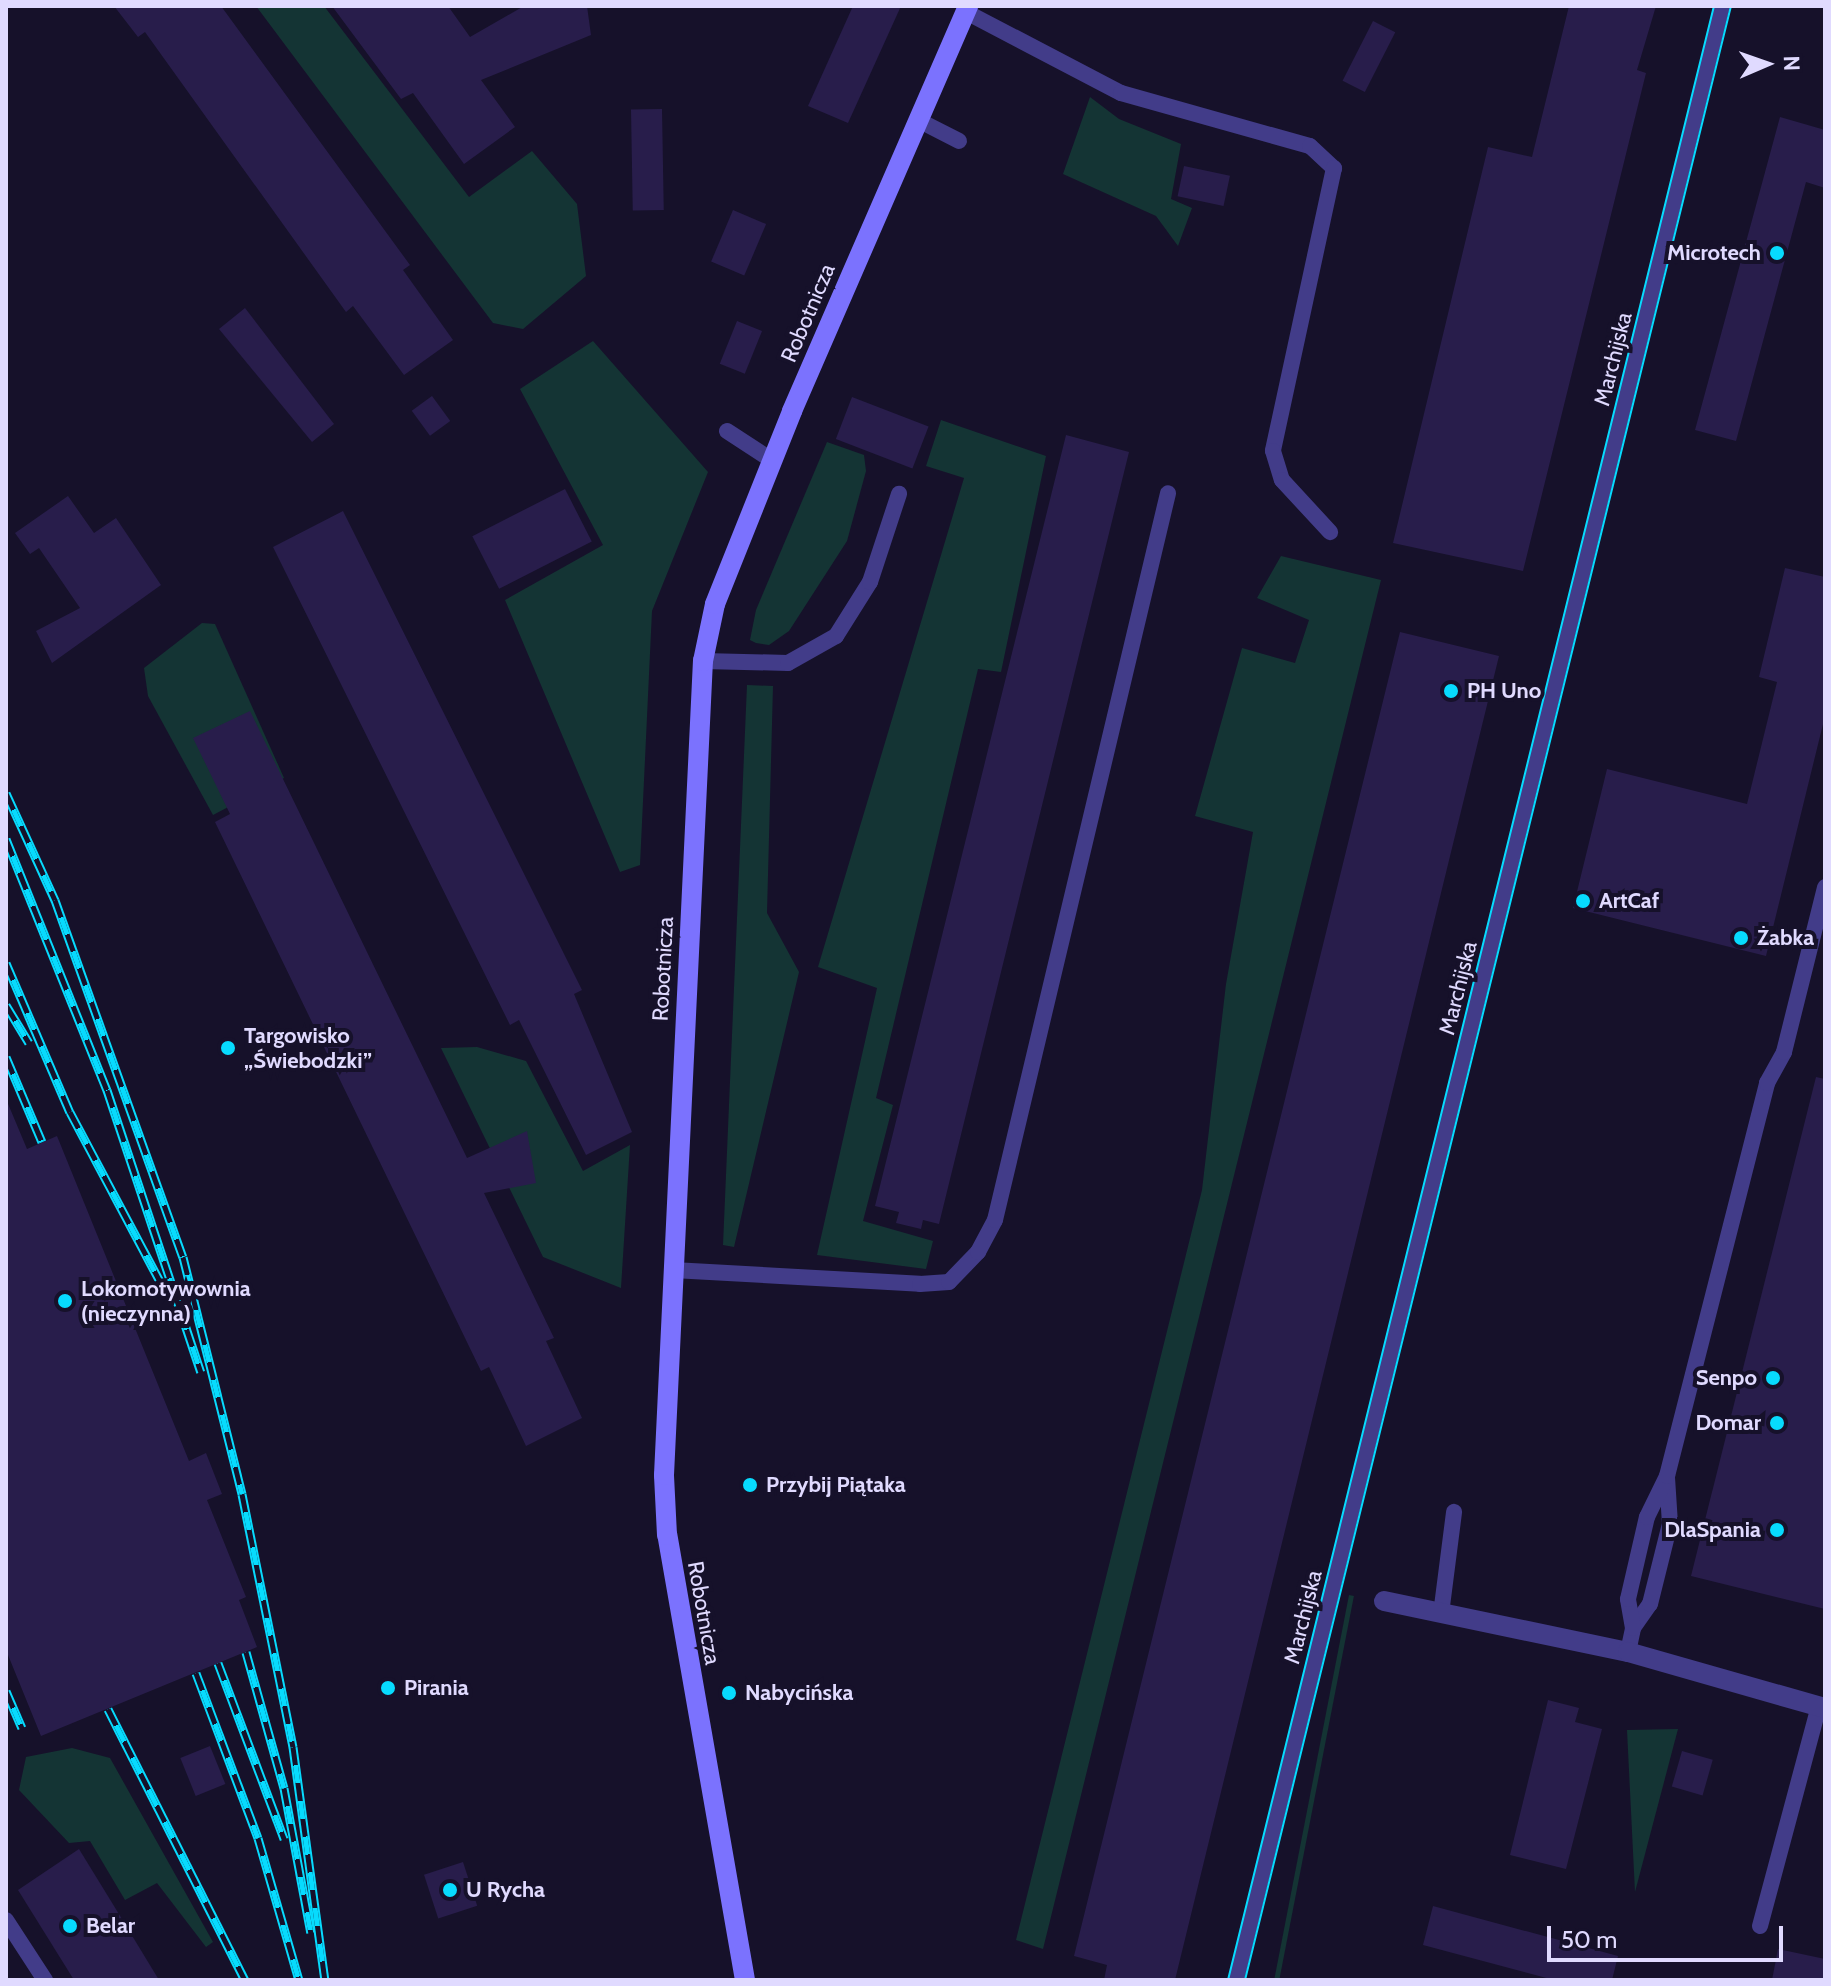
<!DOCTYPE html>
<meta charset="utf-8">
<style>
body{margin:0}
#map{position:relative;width:1831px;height:1986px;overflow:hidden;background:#16112a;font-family:Cabin,sans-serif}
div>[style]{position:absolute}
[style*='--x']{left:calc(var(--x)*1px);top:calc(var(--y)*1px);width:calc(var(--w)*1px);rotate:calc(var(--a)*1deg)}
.green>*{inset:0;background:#143434;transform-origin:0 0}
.building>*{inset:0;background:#281d4b;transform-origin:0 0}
.lane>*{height:16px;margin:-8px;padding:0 8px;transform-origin:8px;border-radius:8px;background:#423c89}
.street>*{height:20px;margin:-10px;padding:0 10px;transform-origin:10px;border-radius:10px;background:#423c89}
.secondary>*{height:20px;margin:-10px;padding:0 10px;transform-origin:10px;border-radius:10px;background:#7b72fe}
.tram>*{height:2px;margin:-1px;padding:0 1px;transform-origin:1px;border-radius:1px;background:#07dbfe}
.rail>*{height:9px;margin-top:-4.5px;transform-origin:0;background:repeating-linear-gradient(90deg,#16112a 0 18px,#07dbfe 0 36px);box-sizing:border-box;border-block:2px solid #07dbfe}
.dots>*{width:22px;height:22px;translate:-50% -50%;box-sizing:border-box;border:4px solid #16112a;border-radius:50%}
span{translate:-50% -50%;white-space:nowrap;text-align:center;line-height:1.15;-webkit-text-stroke:8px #16112a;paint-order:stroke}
.poi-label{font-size:22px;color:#e0daff;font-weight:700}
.right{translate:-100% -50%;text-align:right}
.left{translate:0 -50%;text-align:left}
.street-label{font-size:22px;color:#e0daff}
.frame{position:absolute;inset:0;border:8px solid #e0daff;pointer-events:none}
.north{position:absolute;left:1727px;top:24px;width:80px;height:80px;-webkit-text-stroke:6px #16112a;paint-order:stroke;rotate:88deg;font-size:22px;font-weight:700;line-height:32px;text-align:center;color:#e0daff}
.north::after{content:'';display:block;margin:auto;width:28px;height:36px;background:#e0daff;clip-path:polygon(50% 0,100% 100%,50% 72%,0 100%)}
.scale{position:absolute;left:1547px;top:1926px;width:236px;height:36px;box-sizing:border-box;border:4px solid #e0daff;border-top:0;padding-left:10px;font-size:24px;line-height:28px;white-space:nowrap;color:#e0daff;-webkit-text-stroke:6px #16112a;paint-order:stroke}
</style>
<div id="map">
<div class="green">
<div style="clip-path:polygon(256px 6px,324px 6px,469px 197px,532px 151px,577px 204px,586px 276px,523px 329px,493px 323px)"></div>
<div style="clip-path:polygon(1090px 97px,1119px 119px,1181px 144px,1171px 199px,1192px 208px,1178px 246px,1156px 216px,1063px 174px)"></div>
<div style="clip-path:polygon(593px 341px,708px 472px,652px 611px,640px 865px,620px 872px,505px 600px,603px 545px,520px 389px)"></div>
<div style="clip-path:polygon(941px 420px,1046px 456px,1001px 672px,978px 669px,876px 1098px,893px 1105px,863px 1221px,933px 1241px,926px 1269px,817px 1255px,877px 988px,818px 967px,964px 478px,926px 466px)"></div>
<div style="clip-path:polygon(827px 442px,864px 455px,866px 471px,847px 541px,789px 631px,769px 645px,756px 643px,750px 640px,756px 610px)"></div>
<div style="clip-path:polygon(1281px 556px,1381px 580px,1043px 1949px,1016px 1940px,1202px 1190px,1226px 984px,1253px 832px,1195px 816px,1242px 648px,1295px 663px,1309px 620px,1257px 598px)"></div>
<div style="clip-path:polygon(202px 623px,215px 624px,284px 778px,213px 815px,148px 696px,144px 668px)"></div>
<div style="clip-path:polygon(747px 685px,773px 686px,767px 913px,799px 972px,734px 1247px,723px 1245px)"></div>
<div style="clip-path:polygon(477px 1047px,526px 1061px,583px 1171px,630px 1145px,621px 1288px,543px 1257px,441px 1048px)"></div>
<div style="left:1349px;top:1595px;width:5px;height:397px;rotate:11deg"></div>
<div style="clip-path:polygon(1678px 1729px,1635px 1892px,1627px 1730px)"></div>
<div style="clip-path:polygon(72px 1748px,110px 1758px,213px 1942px,206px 1947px,157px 1883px,125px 1900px,90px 1841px,69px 1843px,19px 1790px,26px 1757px)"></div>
</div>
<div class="building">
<div style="clip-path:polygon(114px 6px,221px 6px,410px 265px,403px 270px,453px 340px,404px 375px,353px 306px,346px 312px,145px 32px,138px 37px)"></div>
<div style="clip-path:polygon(332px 6px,448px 6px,470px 37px,524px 6px,587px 6px,591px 35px,481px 80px,515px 127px,464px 164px,413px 93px,401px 99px)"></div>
<div style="clip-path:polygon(853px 6px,901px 6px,848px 123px,808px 106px)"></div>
<div style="clip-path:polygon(1569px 6px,1656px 6px,1637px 70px,1646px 73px,1523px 571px,1393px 543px,1488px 147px,1532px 157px)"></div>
<div style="left:1373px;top:21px;width:25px;height:67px;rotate:27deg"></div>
<div style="left:662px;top:109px;width:101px;height:31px;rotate:89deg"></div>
<div style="clip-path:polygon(1780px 117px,1825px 130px,1825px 188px,1806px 182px,1736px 441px,1695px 430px)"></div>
<div style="left:1184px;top:166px;width:47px;height:31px;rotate:12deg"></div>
<div style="left:733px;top:210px;width:36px;height:56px;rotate:23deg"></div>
<div style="clip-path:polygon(245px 308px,334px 424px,312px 442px,219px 329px)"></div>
<div style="left:737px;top:321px;width:27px;height:46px;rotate:22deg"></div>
<div style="left:432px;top:396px;width:31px;height:25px;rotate:54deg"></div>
<div style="left:852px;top:397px;width:82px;height:45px;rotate:21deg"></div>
<div style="clip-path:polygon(1066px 435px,1129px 452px,939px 1224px,923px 1220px,921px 1229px,896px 1223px,899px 1212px,875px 1206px)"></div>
<div style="left:565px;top:489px;width:59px;height:104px;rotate:63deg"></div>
<div style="clip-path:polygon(68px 496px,94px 533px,116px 518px,161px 585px,52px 663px,36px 631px,80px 608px,39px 548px,30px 554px,15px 533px)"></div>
<div style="clip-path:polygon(343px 511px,582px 990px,574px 994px,632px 1132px,586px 1155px,519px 1020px,510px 1025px,273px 547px)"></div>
<div style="clip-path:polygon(1785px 568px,1825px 577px,1825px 716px,1766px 956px,1573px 908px,1607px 769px,1747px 804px,1777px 682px,1759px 677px)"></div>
<div style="clip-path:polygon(1400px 632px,1499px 656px,1175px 1980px,1104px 1980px,1107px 1965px,1074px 1956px)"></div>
<div style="clip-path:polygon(250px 711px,467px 1158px,527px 1131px,536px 1183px,484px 1193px,554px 1338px,546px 1341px,582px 1418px,526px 1446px,489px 1367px,481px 1371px,215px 822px,230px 814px,193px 738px)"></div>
<div style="clip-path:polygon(1816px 1077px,1825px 1079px,1825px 1609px,1691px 1576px)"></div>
<div style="clip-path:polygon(6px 1099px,27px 1149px,57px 1136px,189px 1461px,206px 1453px,222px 1494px,207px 1500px,246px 1597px,239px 1600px,257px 1647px,41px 1736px,6px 1650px)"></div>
<div style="clip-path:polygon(1548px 1700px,1579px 1708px,1575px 1722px,1602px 1729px,1566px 1869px,1510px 1855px)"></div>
<div style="left:210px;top:1746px;width:41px;height:32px;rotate:68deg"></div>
<div style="left:1682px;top:1751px;width:32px;height:37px;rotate:16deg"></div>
<div style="clip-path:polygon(79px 1849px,114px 1906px,159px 1980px,74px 1980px,18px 1890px)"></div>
<div style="left:463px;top:1862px;width:46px;height:41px;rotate:72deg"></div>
<div style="clip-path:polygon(1433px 1906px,1618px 1956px,1612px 1980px,1554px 1980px,1423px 1945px)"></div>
<div style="clip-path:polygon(1778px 1949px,1825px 1959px,1825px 1980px,1772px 1980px)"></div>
</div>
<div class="lane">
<div style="--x:966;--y:12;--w:175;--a:27.6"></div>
<div style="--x:1121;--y:93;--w:196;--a:15.7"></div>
<div style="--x:1310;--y:146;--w:33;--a:43"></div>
<div style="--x:1334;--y:168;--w:289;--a:102.2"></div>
<div style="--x:1273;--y:451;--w:30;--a:73"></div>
<div style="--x:1282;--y:480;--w:71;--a:47.3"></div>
<div style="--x:918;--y:120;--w:46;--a:27.1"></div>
<div style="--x:727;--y:431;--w:55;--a:33.1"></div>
<div style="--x:703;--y:661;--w:85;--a:1.3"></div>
<div style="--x:788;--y:663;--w:55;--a:-29.4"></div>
<div style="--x:836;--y:636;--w:64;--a:-57.8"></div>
<div style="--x:870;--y:582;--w:93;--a:-71.8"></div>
<div style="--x:673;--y:1270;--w:247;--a:3.2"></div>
<div style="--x:920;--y:1284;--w:29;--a:-4"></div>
<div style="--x:949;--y:1282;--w:42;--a:-46"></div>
<div style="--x:978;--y:1252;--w:36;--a:-62"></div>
<div style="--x:995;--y:1220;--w:747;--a:-76.61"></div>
<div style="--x:1441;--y:1614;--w:103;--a:-82.7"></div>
<div style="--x:1633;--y:1628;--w:29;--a:-55"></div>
<div style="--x:1650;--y:1604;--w:82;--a:-76"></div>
<div style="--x:1670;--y:1524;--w:46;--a:-93.7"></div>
<div style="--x:1628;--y:1652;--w:25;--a:-78"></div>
<div style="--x:1633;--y:1628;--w:29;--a:-100"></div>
<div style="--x:1628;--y:1599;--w:84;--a:-77"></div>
<div style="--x:1647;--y:1517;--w:46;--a:-64"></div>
<div style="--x:1667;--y:1476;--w:406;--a:-75.7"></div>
<div style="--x:1767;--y:1083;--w:35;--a:-61"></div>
<div style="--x:1784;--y:1052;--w:170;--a:-76"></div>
<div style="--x:6;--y:1920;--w:72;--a:57"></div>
<div style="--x:1760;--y:1926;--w:228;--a:-75"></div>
<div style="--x:1236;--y:1980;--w:2033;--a:-76.17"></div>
</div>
<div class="street">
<div style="--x:1384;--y:1601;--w:249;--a:11.8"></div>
<div style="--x:1628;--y:1652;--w:205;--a:15.9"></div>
</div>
<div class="secondary">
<div style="--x:745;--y:1980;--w:452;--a:-99.9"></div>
<div style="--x:667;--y:1535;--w:60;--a:-92.9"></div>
<div style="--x:664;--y:1475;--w:815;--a:-87.26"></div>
<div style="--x:703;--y:661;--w:58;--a:-78.1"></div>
<div style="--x:715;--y:604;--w:208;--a:-68.2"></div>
<div style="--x:792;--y:411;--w:442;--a:-66.5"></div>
</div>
<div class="tram">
<div style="--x:1228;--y:1980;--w:2033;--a:-76.17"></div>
<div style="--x:1245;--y:1980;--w:2033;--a:-76.17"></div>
</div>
<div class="rail">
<div style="--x:6;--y:793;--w:118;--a:65.4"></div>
<div style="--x:55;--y:900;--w:379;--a:70.3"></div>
<div style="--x:183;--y:1257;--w:244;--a:76"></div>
<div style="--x:242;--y:1494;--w:258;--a:78.6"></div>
<div style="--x:293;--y:1747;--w:235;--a:82.2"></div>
<div style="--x:6;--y:839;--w:271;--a:68.1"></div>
<div style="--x:107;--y:1090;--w:297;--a:71.6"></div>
<div style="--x:6;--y:963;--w:162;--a:66.8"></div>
<div style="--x:70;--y:1112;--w:203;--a:62"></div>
<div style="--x:6;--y:1005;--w:44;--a:58.8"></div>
<div style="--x:6;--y:1057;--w:92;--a:67"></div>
<div style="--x:246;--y:1652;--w:141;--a:74.4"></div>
<div style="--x:284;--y:1788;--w:147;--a:79.5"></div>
<div style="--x:218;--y:1663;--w:188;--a:69.4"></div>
<div style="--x:196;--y:1673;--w:176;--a:69.4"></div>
<div style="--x:258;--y:1838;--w:148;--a:73.9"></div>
<div style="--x:6;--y:1691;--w:40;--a:66.6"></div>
<div style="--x:108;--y:1709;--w:304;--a:63.2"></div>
</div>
<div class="dots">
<div style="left:1777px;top:253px;background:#07dbfe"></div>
<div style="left:1451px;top:691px;background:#07dbfe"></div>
<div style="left:1583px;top:901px;background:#07dbfe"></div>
<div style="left:1741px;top:938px;background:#07dbfe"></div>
<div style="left:228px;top:1048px;background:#07dbfe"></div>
<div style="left:65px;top:1301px;background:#07dbfe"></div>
<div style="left:1773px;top:1378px;background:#07dbfe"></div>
<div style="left:1777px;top:1423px;background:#07dbfe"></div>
<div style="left:750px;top:1485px;background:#07dbfe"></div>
<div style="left:1777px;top:1530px;background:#07dbfe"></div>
<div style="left:388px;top:1688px;background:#07dbfe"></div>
<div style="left:729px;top:1693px;background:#07dbfe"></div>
<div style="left:450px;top:1890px;background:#07dbfe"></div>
<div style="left:70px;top:1926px;background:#07dbfe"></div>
</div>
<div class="poi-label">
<span class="right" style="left:1761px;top:253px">Microtech</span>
<span class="left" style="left:1467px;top:691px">PH Uno</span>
<span class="left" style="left:1599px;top:901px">ArtCaf</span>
<span class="left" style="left:1757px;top:938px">Żabka</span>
<span class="left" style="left:244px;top:1048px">Targowisko<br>„Świebodzki”</span>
<span class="left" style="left:81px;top:1301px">Lokomotywownia<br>(nieczynna)</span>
<span class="right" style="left:1757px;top:1378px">Senpo</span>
<span class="right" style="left:1761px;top:1423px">Domar</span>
<span class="left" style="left:766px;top:1485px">Przybij Piątaka</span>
<span class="right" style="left:1761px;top:1530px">DlaSpania</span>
<span class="left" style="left:404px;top:1688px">Pirania</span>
<span class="left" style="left:745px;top:1693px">Nabycińska</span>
<span class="left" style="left:466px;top:1890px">U Rycha</span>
<span class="left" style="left:86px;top:1926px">Belar</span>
</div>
<div class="street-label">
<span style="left:808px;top:313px;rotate:-67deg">Robotnicza</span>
<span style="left:1613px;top:359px;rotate:-76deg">Marchijska</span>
<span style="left:663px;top:969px;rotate:-87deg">Robotnicza</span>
<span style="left:1458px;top:988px;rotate:-76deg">Marchijska</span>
<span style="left:704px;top:1613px;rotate:80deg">Robotnicza</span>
<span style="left:1303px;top:1617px;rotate:-76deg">Marchijska</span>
</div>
<div class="frame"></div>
<div class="north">N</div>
<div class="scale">50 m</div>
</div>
